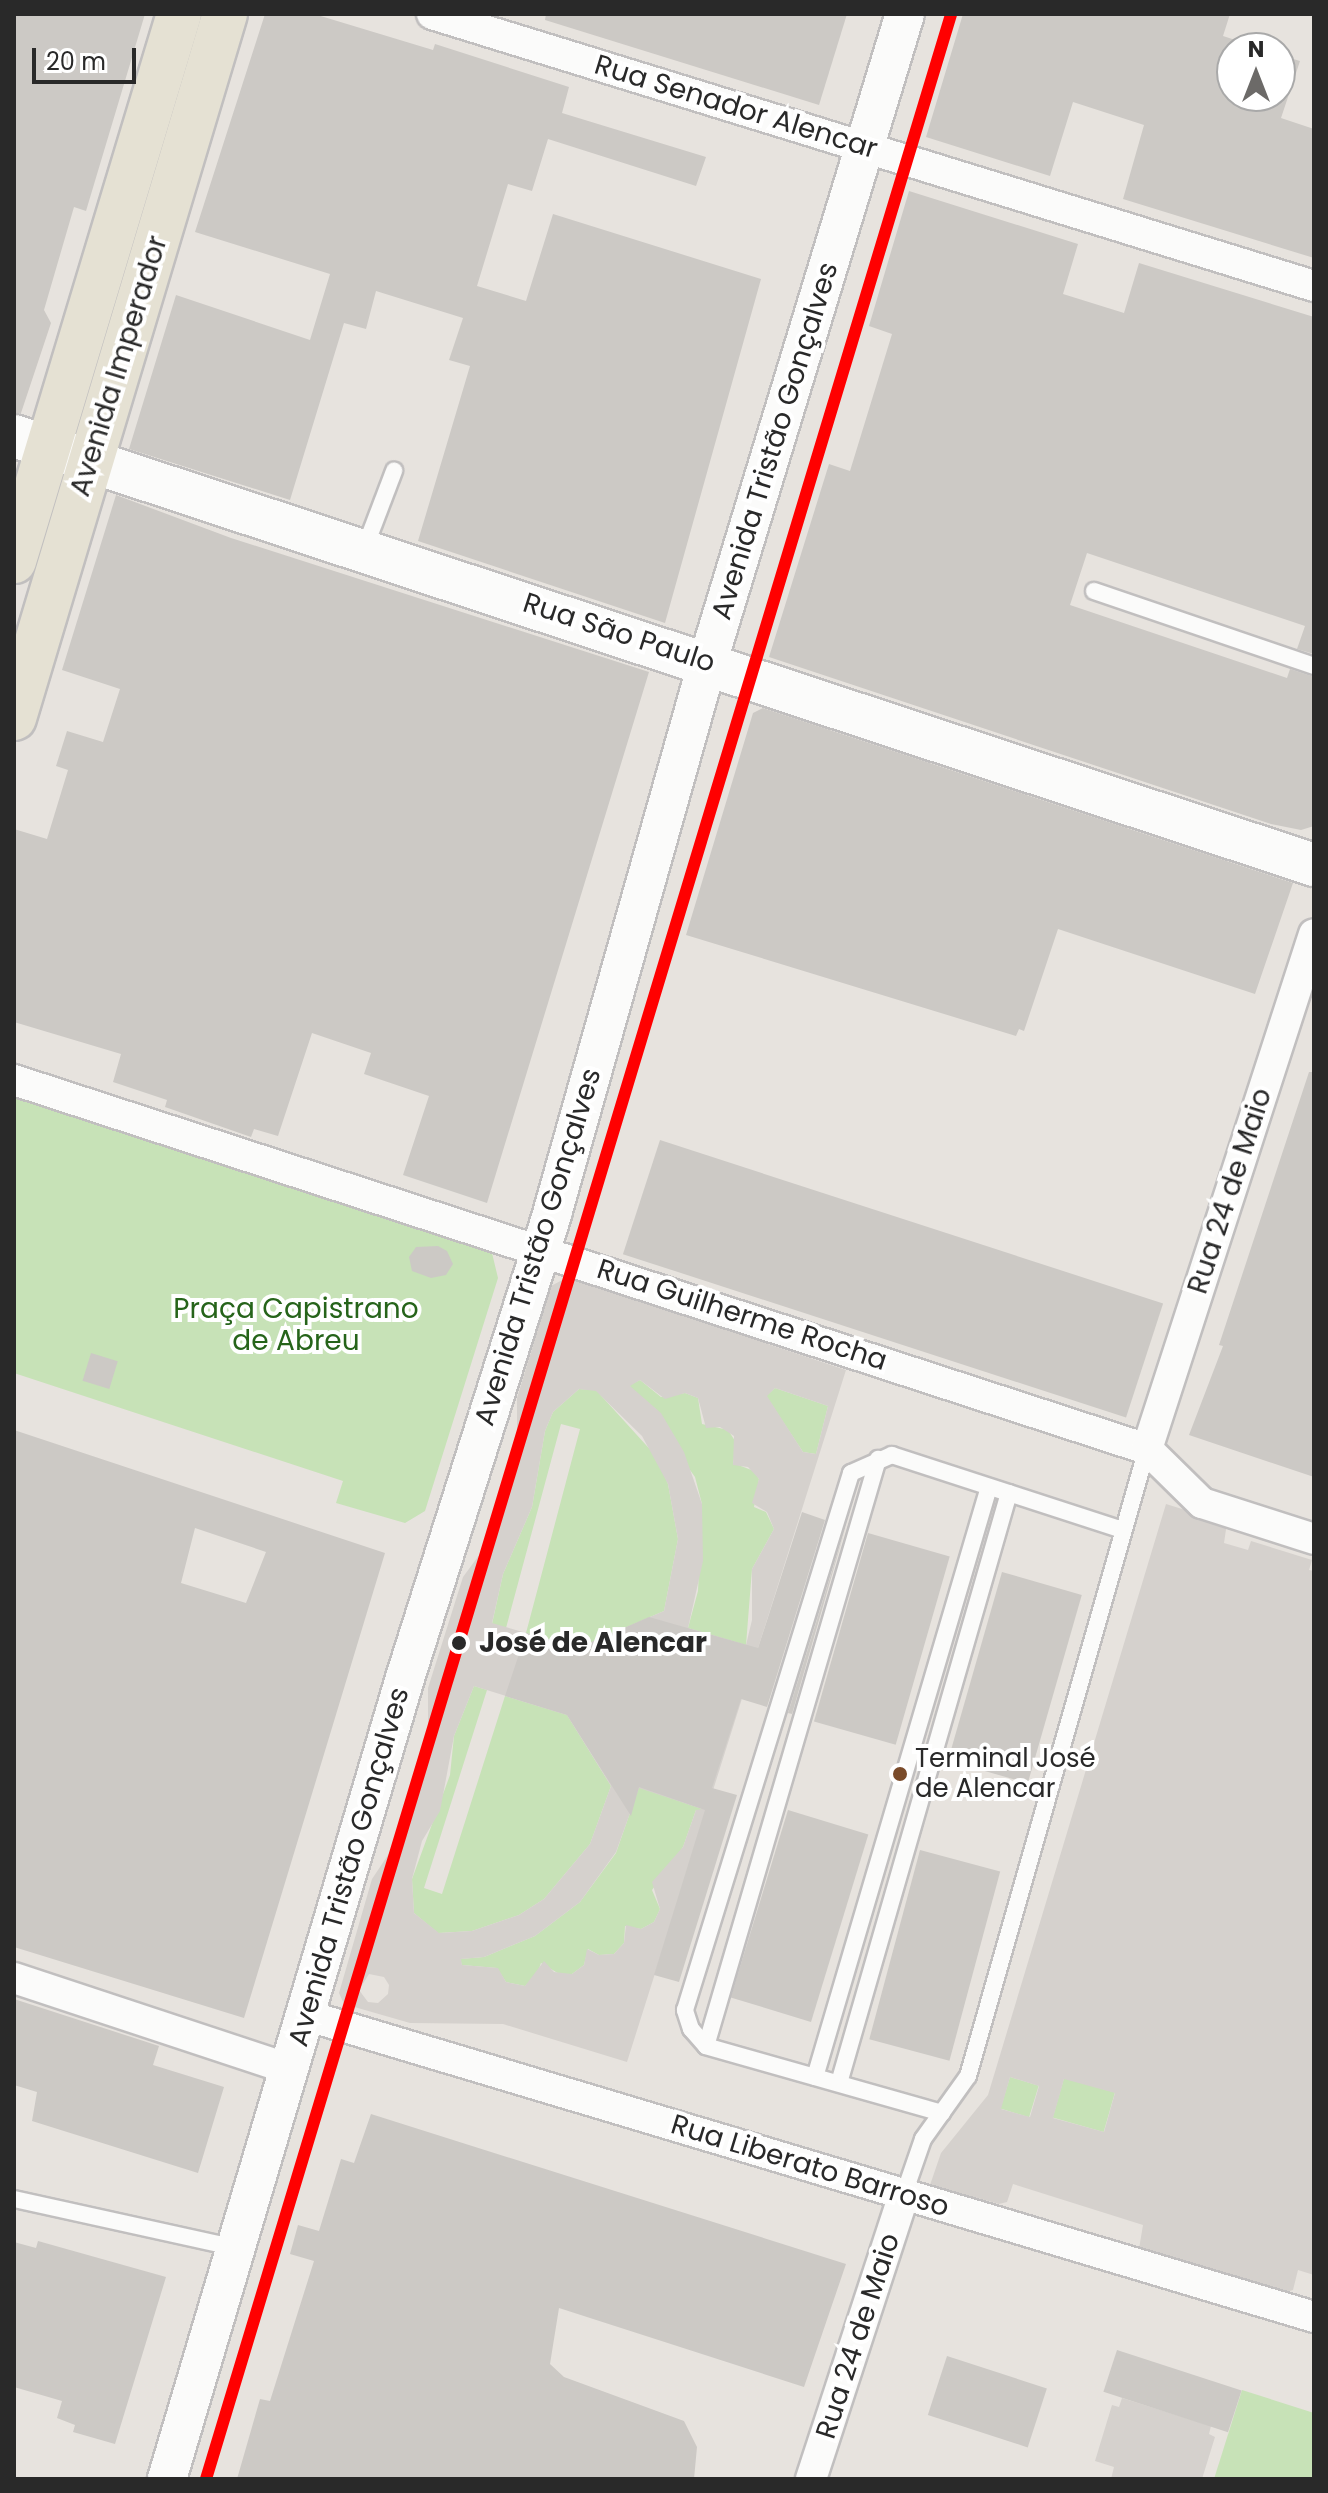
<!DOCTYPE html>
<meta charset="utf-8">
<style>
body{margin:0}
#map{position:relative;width:1328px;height:2493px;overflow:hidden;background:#e7e3de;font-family:Poppins,sans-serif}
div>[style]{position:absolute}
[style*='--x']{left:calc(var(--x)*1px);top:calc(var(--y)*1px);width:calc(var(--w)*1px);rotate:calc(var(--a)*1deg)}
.green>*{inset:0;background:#c7e2b7;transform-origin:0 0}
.plaza>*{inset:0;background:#d5d1cd}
.building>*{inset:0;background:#ccc9c5;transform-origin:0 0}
.roads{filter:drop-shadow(2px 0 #c1bfbf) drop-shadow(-2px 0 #c1bfbf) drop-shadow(0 2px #c1bfbf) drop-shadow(0 -2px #c1bfbf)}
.service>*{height:16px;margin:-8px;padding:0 8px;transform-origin:8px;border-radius:8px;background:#fbfbfa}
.minor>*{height:30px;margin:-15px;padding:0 15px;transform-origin:15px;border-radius:15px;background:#fbfbfa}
.tertiary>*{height:38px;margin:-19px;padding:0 19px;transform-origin:19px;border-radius:19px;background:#fbfbfa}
.secondary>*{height:42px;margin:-21px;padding:0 21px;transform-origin:21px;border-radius:21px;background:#fbfbfa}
.primary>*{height:44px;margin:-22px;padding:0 22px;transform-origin:22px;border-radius:22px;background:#e5e1d3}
.metro-1>*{height:12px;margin:-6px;padding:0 6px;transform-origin:6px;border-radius:6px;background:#f00}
.dots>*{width:22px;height:22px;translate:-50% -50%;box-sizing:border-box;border:4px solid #fff;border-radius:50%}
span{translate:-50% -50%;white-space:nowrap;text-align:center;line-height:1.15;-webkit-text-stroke:8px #fff;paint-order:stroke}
.bus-label{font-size:26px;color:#292929}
.left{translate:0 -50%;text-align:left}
.street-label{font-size:28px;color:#292929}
.park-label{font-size:28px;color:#26641a}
.stop-label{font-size:28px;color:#292929;font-weight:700}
.frame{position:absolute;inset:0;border:16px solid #292929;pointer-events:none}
.north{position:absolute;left:1216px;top:32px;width:80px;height:80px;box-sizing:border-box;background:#fff;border:2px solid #a9a9a9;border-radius:50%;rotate:0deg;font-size:22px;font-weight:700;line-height:32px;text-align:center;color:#292929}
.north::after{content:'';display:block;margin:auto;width:28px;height:36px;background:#6c6a68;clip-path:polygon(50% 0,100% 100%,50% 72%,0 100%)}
.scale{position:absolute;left:32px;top:48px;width:104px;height:36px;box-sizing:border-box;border:4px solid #292929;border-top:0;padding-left:10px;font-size:24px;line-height:28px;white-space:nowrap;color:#292929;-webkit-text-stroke:6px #fff;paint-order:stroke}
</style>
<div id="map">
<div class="green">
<div style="clip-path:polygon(14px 1093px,492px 1253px,498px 1278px,425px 1511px,405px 1523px,336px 1503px,343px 1481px,14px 1373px)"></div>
<div style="clip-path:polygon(640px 1380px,661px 1397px,685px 1393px,698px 1398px,702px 1424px,728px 1430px,737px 1444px,733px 1463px,754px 1471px,759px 1479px,754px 1507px,766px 1512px,774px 1529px,752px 1569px,746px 1645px,688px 1628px,698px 1591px,702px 1504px,695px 1477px,629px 1385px)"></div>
<div style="clip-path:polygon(775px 1388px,828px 1406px,816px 1454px,803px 1452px,766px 1396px)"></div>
<div style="clip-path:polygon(579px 1389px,596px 1390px,656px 1456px,668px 1484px,678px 1539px,664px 1611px,578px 1648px,526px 1633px,580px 1429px,561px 1424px,506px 1628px,492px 1624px,503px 1574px,532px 1507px,545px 1431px,553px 1412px)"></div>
<div style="clip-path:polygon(474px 1686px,487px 1690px,424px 1888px,442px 1894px,505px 1696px,567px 1715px,611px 1786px,590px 1844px,544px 1899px,519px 1915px,472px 1931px,438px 1933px,414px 1913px,412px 1879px,450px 1775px,454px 1736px)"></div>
<div style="clip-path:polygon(639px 1787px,705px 1810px,696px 1810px,683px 1847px,652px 1890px,660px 1909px,654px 1922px,641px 1929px,625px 1926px,624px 1943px,614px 1954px,599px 1955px,588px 1949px,584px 1965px,572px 1974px,561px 1975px,541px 1963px,536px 1977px,525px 1986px,506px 1982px,497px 1968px,462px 1965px,460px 1959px,484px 1957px,535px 1936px,580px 1902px,616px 1853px)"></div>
<div style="left:1010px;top:2077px;width:30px;height:33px;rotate:17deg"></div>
<div style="left:1064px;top:2078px;width:53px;height:41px;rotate:16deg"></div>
<div style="clip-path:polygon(1242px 2390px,1314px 2413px,1314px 2479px,1214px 2479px)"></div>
</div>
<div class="plaza">
<div style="clip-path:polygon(evenodd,568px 1277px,846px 1370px,627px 2062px,503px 2024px,410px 2023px,344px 2004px,339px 1993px,372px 1879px,398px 1840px,428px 1744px,428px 1688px,463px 1577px,488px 1543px,517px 1448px,517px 1398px,551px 1286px,568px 1277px,640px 1380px,665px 1399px,685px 1393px,698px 1398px,706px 1428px,720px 1427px,734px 1436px,733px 1465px,748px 1467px,759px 1479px,752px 1503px,767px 1512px,774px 1529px,752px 1569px,752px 1620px,746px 1645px,688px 1628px,703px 1561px,702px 1504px,684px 1452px,661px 1413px,630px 1386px,640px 1380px,568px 1277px,775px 1388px,828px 1406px,816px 1454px,803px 1452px,767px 1396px,775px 1388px,568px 1277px,579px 1389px,596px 1391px,642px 1436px,668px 1484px,678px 1539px,664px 1611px,578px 1648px,492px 1623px,503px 1574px,532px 1507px,545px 1431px,553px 1412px,579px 1389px,568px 1277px,474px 1686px,567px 1715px,611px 1786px,590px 1844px,544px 1899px,519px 1915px,472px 1931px,439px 1933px,414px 1913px,412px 1879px,422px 1841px,440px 1811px,454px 1736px,474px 1686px,568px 1277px,639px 1788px,702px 1809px,696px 1810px,683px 1847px,652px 1882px,660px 1909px,654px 1922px,641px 1929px,626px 1925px,624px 1943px,614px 1954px,599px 1955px,587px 1949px,584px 1965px,572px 1974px,554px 1972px,544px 1961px,525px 1986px,506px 1982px,498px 1968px,462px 1965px,461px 1959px,484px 1957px,535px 1936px,580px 1902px,616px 1852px,639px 1788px,568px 1277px,369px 1974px,384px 1977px,389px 1985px,388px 1994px,378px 2003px,368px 2002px,359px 1990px,369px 1974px)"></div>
<div style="clip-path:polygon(evenodd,1166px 1504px,1227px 1523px,1224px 1543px,1248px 1550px,1251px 1541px,1312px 1560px,1309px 1570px,1314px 1571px,1314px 2275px,1298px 2270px,1293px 2290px,1283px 2293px,1139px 2249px,1143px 2225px,1013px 2184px,1007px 2202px,999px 2204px,930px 2185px,941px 2153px,988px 2095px,1166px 1504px,1010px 2077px,1039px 2086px,1030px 2117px,1001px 2109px,1010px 2077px,1166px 1504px,1064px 2079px,1115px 2093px,1104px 2132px,1053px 2118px,1064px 2079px)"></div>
<div style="clip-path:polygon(1122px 2398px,1211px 2426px,1209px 2434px,1215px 2437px,1202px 2479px,1111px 2479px,1114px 2467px,1095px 2461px,1112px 2405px,1119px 2407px)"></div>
</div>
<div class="building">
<div style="clip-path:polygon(14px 14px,145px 14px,86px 211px,74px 207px,44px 310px,51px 323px,21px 413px,14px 413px)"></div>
<div style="clip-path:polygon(265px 14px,314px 14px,433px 50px,435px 44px,569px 87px,562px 113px,706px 157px,696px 186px,548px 139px,532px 191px,508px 184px,477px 286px,526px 301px,553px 214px,761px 279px,665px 623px,418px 541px,470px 366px,449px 360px,463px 318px,376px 291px,366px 329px,344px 323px,290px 500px,129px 449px,176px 295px,310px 340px,330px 274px,195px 232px)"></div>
<div style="clip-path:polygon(546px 14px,847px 14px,819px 105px,545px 20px)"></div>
<div style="clip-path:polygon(963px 14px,1230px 14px,1223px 36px,1260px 48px,1232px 48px,1232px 96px,1280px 96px,1280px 55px,1300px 61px,1281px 118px,1314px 129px,1314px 258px,1123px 199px,1144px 125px,1073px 102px,1050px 176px,926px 137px)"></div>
<div style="clip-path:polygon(909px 191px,1078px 244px,1063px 294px,1124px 313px,1139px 263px,1314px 317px,1314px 654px,1297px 649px,1305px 626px,1087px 553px,1070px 605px,1287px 678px,1290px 669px,1314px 677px,1314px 826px,1301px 830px,1271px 824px,769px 657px,829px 464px,850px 471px,892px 334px,869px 326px)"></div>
<div style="clip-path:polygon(116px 495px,231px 538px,649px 672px,487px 1203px,403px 1175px,429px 1096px,364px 1074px,371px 1053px,312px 1033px,278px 1136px,254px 1129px,251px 1137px,165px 1107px,167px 1100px,113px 1082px,121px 1054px,14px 1022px,14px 829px,47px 839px,68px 770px,56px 766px,67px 731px,103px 742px,120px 689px,62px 670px)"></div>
<div style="clip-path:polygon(763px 708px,1293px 883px,1255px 994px,1058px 929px,1024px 1031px,1019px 1029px,1016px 1036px,686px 935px,753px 713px)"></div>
<div style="clip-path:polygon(1309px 1072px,1314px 1072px,1314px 1477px,1189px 1435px,1223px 1346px,1219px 1345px)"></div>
<div style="left:660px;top:1140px;width:529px;height:120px;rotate:18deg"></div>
<div style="clip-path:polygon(438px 1246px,447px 1251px,453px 1264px,446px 1275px,431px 1278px,412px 1271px,409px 1257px,416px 1247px)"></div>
<div style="left:91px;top:1353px;width:28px;height:29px;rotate:17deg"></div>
<div style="clip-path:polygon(evenodd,14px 1430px,385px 1553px,244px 2018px,14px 1947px,14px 1430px,195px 1528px,266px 1552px,246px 1603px,181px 1583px,195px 1528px)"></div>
<div style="clip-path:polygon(802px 1512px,825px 1520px,767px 1707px,741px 1699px,712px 1788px,737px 1795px,679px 1982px,654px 1975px,709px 1797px,705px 1810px,639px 1787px,631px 1816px,567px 1715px,505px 1696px,526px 1633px,578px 1648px,649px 1617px,758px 1648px)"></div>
<div style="clip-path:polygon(846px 1526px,792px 1714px,788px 1713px)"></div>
<div style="left:868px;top:1533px;width:85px;height:196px;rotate:16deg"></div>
<div style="left:1002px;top:1572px;width:83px;height:196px;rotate:16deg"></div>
<div style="left:788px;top:1810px;width:84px;height:196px;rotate:17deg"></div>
<div style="left:920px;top:1850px;width:83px;height:196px;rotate:15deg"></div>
<div style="clip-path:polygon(14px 1999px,159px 2046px,153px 2065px,224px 2087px,198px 2173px,32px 2121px,37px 2092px,14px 2085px)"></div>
<div style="clip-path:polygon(371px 2114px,846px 2264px,804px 2387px,559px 2308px,550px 2364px,564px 2377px,684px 2421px,697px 2447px,694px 2479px,237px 2479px,260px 2399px,270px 2401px,314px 2261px,290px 2254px,298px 2225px,319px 2231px,341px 2159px,354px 2163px)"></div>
<div style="clip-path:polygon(38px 2241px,166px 2277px,115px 2444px,73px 2432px,75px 2425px,57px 2418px,62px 2401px,14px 2387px,14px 2242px,36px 2248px)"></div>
<div style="left:1117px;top:2350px;width:131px;height:44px;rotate:18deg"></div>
<div style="left:947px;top:2356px;width:105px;height:62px;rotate:18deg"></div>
</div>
<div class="roads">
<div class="service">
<div style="--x:364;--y:550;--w:85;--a:-69.2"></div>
<div style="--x:1094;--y:591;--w:232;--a:18.8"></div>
<div style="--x:706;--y:2046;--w:612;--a:-73.67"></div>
<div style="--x:815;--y:2077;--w:615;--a:-73.57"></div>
<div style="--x:839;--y:2083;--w:614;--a:-73.93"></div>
<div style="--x:942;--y:2113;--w:245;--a:-164.2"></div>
<div style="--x:706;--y:2046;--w:23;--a:-131"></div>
<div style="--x:691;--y:2029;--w:20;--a:-108"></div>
<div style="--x:685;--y:2010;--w:562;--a:-72.82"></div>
<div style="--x:851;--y:1473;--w:45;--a:-23.7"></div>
<div style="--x:892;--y:1455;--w:243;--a:18"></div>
<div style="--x:904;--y:2194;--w:58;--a:-70.9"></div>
<div style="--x:923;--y:2139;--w:77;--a:-54.5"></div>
<div style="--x:968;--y:2076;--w:652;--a:-74.07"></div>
<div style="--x:14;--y:2199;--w:227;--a:12.4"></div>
</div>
<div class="minor">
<div style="--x:432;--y:14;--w:923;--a:17.14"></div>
<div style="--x:14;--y:1080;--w:1192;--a:18.04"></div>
<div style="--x:1147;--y:1449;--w:77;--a:44.5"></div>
<div style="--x:1202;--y:1503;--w:118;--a:17.8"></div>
<div style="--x:1147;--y:1449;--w:541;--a:-72.03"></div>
<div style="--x:14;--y:1978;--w:290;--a:18.3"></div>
<div style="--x:305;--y:2015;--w:1053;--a:16.66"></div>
<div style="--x:811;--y:2479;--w:300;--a:-71.9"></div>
</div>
<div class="tertiary">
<div style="--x:167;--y:2479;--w:836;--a:-73.45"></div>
<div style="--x:405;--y:1678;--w:487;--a:-72.4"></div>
<div style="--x:552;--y:1214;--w:575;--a:-74.25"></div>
<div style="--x:708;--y:661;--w:676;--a:-73.07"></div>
</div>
<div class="secondary">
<div style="--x:14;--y:436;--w:1369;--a:18.26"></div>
</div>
<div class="primary">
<div style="--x:14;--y:561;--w:571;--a:-73.21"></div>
<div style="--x:14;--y:718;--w:735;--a:-73.32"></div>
</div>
</div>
<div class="metro-1">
<div style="--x:206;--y:2479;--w:2575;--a:-73.18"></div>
</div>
<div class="dots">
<div style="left:459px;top:1643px;background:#292929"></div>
<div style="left:900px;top:1774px;background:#7a4b2a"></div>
</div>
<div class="bus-label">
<span class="left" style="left:915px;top:1774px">Terminal José<br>de Alencar</span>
</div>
<div class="street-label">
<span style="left:736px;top:107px;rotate:17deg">Rua Senador Alencar</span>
<span style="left:119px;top:366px;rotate:-73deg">Avenida Imperador</span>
<span style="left:775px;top:441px;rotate:-73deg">Avenida Tristão Gonçalves</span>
<span style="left:619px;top:633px;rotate:18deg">Rua São Paulo</span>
<span style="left:1230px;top:1191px;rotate:-72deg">Rua 24 de Maio</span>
<span style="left:538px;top:1247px;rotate:-73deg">Avenida Tristão Gonçalves</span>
<span style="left:742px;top:1315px;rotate:18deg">Rua Guilherme Rocha</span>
<span style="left:349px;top:1867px;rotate:-74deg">Avenida Tristão Gonçalves</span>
<span style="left:810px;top:2166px;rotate:17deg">Rua Liberato Barroso</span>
<span style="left:858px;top:2336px;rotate:-72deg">Rua 24 de Maio</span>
</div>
<div class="park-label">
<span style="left:296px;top:1325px">Praça Capistrano<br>de Abreu</span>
</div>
<div class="stop-label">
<span class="left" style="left:479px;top:1643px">José de Alencar</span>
</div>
<div class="frame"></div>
<div class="north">N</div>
<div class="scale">20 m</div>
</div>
